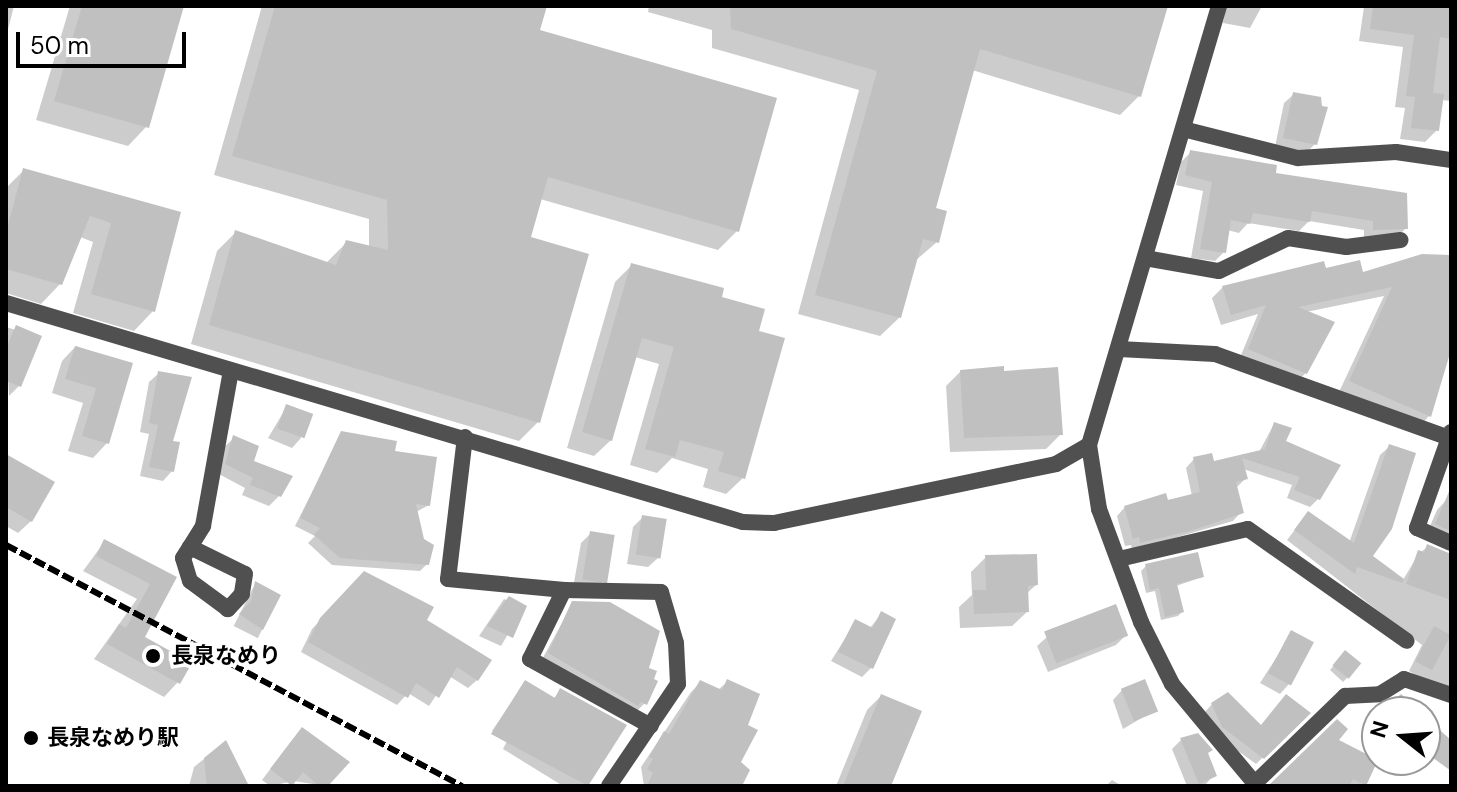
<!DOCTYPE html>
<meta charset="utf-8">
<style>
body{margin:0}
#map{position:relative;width:1457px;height:792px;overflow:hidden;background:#fff;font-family:"DM Sans","Noto Sans JP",sans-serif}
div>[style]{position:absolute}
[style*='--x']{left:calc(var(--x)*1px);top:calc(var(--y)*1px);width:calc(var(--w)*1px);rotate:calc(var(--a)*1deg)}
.shadow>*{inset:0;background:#0003;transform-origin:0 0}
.building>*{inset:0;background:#c0c0c0;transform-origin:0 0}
.minor>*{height:16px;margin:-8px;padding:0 8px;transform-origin:8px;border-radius:8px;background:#505050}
.tertiary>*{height:16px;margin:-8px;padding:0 8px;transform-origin:8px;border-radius:8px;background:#505050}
.rail>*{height:6px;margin-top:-3px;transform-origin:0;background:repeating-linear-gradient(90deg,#000 0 12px,transparent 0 16px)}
.dots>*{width:22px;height:22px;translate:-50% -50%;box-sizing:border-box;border:4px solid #fff;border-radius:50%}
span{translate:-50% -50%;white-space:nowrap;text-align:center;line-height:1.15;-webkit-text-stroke:7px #fff;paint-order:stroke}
.poi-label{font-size:22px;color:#000;font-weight:700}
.left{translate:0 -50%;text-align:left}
.frame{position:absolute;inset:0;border:8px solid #000;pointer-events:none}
.north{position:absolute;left:1361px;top:696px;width:80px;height:80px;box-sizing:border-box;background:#fff;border:2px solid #999;border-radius:50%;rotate:287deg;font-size:22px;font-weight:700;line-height:32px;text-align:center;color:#000}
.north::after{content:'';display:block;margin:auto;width:28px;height:36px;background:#000;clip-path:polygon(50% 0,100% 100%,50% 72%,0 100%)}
.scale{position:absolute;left:16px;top:32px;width:170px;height:36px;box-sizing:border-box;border:4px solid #000;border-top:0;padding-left:10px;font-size:24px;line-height:28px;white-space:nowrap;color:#000;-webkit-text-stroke:6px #fff;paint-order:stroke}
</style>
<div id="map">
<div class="shadow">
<div style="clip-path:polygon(6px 6px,14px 6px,6px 37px)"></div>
<div style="clip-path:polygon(70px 6px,182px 6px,147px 126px,128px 146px,36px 120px)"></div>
<div style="clip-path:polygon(262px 6px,544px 6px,537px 32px,737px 231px,718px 250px,540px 199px,528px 239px,538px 422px,519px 441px,191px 344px,217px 251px,236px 232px,326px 263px,346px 243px,369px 248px,369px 219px,214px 175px)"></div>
<div style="clip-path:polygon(649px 6px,1166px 6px,1139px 96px,1120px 115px,972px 70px,934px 210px,937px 242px,915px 261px,900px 317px,880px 336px,798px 314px,859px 90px,712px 48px,712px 30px,648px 12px)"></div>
<div style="clip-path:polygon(1226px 6px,1262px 6px,1250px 28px,1223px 23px)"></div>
<div style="clip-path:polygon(1451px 6px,1451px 101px,1441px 100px,1437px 130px,1425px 142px,1400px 139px,1405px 108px,1395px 107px,1403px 47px,1359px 41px,1364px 7px)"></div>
<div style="clip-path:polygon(1294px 94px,1315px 144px,1305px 154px,1275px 147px,1284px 103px)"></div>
<div style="clip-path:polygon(1191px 152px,1273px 175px,1406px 228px,1396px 238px,1364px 239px,1364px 230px,1309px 221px,1299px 231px,1248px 223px,1239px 233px,1227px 230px,1224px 252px,1215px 261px,1191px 258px,1203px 191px,1176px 185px,1181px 162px)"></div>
<div style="clip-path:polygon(24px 170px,179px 214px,153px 311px,134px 331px,73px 313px,93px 242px,80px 237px,60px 284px,41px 304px,6px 293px,6px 188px)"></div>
<div style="clip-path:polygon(1451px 256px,1451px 345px,1429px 416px,1419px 427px,1339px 392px,1384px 296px,1306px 312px,1306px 373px,1295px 383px,1239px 360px,1258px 314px,1221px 325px,1212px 298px,1223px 287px,1325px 270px,1361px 274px)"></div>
<div style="clip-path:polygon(632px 265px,719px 298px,743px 478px,726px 494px,703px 487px,708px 469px,672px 458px,657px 473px,630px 465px,659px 364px,635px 357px,611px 440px,594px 456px,567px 448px,615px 282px)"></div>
<div style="clip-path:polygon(6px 327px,39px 337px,19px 386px,9px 396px)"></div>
<div style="clip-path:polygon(76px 346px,130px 365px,107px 443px,93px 458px,68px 451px,83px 403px,52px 393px,62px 361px)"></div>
<div style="clip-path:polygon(960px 372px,1002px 373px,1061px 434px,1046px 449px,950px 452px,946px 386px)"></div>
<div style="clip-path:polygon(159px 373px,172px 471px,163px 481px,140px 476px,149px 434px,140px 432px,149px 382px)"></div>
<div style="clip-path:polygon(287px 406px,301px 438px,292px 448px,268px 438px)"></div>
<div style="clip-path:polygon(1274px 424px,1319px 498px,1310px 507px,1287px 498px,1292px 485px,1243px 469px,1245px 479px,1237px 487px,1241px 512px,1233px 521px,1132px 550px,1131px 545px,1125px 546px,1117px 516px,1125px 507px,1192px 496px,1186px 468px,1194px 459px,1213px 463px,1259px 452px)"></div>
<div style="clip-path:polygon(342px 433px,393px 453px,429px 505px,416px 512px,427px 564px,420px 571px,332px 565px,308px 543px,315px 536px,295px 526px)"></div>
<div style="clip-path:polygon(234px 438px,279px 496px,269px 506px,242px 495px,245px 488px,217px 473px,224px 447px)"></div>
<div style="clip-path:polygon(1390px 446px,1370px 556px,1403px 580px,1419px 553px,1428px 547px,1450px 555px,1451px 546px,1451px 696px,1409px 671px,1422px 645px,1287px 540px,1308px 513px,1349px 543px,1380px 455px)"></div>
<div style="clip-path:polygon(6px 456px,31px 521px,18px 533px,6px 526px)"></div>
<div style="clip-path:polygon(1451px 495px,1451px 545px,1427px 533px,1437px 510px)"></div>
<div style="clip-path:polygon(643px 517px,658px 558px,648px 567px,627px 564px,633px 527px)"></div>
<div style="clip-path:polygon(591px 533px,605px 579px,595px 589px,573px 588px,581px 543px)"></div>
<div style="clip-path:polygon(105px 541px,175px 578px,142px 638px,178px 682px,164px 697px,94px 659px,137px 599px,83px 571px)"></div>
<div style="clip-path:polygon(986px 557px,1036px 585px,1026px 594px,1027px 612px,1012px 626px,960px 628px,959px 607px,972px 595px,971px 572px)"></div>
<div style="clip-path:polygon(1146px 566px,1202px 577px,1176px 586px,1182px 612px,1178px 616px,1161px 620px,1155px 591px,1146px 593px,1141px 571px)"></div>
<div style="clip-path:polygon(364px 574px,424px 621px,477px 680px,468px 688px,449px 676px,429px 706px,408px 693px,397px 705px,301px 652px,312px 629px)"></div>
<div style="left:255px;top:584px;width:27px;height:47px;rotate:27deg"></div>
<div style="clip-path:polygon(504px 599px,524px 607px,501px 646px,479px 636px)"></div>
<div style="clip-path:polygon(573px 603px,647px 669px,645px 703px,636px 712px,540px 663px)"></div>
<div style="clip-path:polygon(881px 614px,871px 668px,862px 677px,831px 661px,856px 621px,870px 628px)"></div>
<div style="clip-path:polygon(1292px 633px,1289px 684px,1280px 694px,1260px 683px)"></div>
<div style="clip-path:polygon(1126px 635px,1116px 645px,1048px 672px,1037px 646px,1047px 637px)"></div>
<div style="clip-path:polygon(1341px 657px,1348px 677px,1343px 682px,1330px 670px)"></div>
<div style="clip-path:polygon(525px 682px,553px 699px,560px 691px,624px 726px,586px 786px,563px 786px,503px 749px,507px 741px,492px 731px)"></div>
<div style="clip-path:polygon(727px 682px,746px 726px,739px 763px,741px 783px,746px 786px,644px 786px,641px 767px,691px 692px,700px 683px,718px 690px)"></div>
<div style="clip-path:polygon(1122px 690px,1155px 710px,1123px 729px,1113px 700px)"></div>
<div style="clip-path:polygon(881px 696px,889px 786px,836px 786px,867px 710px)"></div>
<div style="clip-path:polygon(1212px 704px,1260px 728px,1308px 713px,1256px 764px,1215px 734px,1205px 712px)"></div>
<div style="clip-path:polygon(1377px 719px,1377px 739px,1366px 729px)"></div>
<div style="clip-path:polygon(293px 739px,325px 786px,294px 781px,270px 786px,262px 780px)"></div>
<div style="clip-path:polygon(1181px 740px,1206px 754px,1214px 775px,1205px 785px,1187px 786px,1172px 749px)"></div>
<div style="clip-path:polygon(1336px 741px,1363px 786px,1271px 786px)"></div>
<div style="clip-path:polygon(225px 742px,246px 786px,189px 786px,194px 767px)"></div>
<div style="clip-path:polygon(1112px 780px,1122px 786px,1106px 786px)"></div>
</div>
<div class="building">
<div style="clip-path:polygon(82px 6px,184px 6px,149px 128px,54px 101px)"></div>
<div style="clip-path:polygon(275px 6px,547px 6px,540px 30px,777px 98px,739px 232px,548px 177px,531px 237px,589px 254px,540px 423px,209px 325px,235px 230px,336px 265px,346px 240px,388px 250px,387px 200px,232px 156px)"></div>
<div style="clip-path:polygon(730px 6px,1168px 6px,1141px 97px,980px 49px,936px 208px,947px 211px,939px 243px,923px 239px,901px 318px,815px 295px,877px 71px,731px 29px)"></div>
<div style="clip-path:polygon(1373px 6px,1451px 6px,1451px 39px,1440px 37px,1433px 93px,1444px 94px,1439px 131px,1411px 128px,1415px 97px,1406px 96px,1414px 35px,1370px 29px)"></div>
<div style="clip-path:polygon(1293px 92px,1321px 97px,1322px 106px,1328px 107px,1317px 145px,1283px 138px)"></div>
<div style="clip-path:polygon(1190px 150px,1277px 165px,1276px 173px,1407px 193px,1408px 229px,1373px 230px,1373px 221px,1312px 211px,1310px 222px,1253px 213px,1250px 224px,1231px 220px,1226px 253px,1200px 249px,1212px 182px,1185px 175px)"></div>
<div style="clip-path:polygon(23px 168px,181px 212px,155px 312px,91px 294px,111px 223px,90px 216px,62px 285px,6px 269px,6px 233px)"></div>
<div style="clip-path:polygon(1422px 254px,1451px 255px,1451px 350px,1431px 417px,1349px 381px,1392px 287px,1298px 307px,1335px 322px,1307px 374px,1248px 349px,1266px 305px,1231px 315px,1222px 286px,1324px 261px,1326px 268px,1360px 260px,1363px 272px)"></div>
<div style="clip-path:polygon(631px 263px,724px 288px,722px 297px,765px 309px,759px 331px,785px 338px,745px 479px,718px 471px,724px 452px,680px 440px,675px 457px,645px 449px,674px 347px,642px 338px,612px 441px,582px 432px)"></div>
<div style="clip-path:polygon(16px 325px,42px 336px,21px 387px,6px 381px,6px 349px)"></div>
<div style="clip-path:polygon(75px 346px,133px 363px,109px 444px,82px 436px,96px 388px,65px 379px)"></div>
<div style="clip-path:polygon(1004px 366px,1004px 371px,1058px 367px,1063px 435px,964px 438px,960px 370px)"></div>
<div style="clip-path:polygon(158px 371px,192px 377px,173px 441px,180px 442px,174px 472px,149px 467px,158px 425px,149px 423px)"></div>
<div style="left:286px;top:404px;width:29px;height:26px;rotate:20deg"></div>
<div style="clip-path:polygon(1274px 422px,1292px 428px,1286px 441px,1341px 465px,1320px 500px,1294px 490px,1300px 477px,1242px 458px,1248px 479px,1236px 482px,1244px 513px,1193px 530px,1140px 543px,1139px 537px,1133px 539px,1124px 506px,1166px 493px,1168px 500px,1200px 492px,1193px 457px,1212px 453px,1214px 461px,1265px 449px)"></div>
<div style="clip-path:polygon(341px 431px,397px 441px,395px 451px,437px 457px,430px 506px,416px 504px,424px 539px,434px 545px,429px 565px,340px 558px,314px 535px,320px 528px,300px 518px)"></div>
<div style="clip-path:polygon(233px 435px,259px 446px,254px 461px,293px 476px,281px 497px,250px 485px,253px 478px,225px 464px)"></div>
<div style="clip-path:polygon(1389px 444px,1416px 453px,1392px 529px,1373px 556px,1404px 579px,1402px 583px,1357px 567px,1355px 574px,1294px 530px,1308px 511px,1354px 543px)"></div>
<div style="clip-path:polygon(6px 454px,55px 482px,32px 522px,6px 507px)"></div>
<div style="clip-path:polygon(1451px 487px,1451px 531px,1435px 524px)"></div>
<div style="left:642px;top:515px;width:25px;height:40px;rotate:9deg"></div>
<div style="left:590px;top:531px;width:25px;height:49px;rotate:9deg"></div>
<div style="clip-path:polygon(104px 539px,177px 577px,145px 637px,192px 663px,180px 684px,107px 644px,119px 624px,126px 628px,150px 584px,96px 556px)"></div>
<div style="clip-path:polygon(1427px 544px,1451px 554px,1451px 600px,1406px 584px,1418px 550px,1424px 552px)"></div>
<div style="clip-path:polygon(1198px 552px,1204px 577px,1177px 584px,1184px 612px,1165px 617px,1159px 588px,1150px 590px,1145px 564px)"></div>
<div style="clip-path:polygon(1037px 554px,1038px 585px,1028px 586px,1029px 612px,974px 614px,973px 590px,986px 590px,985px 555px)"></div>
<div style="clip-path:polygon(364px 571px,434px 607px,427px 620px,492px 660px,478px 681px,457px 667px,439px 698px,416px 683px,408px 698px,308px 642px,320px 618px)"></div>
<div style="clip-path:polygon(255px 581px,281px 595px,263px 630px,239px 614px,251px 601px)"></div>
<div style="clip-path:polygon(509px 596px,527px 606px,513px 638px,487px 626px)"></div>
<div style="clip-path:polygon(572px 601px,610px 602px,660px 631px,649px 668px,657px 671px,654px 679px,658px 681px,647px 705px,641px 702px,638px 706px,548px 653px)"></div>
<div style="left:1116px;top:604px;width:34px;height:77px;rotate:69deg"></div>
<div style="clip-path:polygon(881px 611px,896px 619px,873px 669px,838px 652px,855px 619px,873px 628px)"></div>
<div style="left:1434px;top:626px;width:19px;height:40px;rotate:28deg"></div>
<div style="left:1291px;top:630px;width:26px;height:49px;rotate:28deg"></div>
<div style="left:1345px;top:650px;width:21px;height:20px;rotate:39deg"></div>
<div style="clip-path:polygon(727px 679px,760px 694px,748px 725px,758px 730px,741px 762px,750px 770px,742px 786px,647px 786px,653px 773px,647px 769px,653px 759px,649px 757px,664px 731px,669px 734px,700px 680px,722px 690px)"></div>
<div style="left:1145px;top:679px;width:35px;height:26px;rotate:68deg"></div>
<div style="clip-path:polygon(525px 680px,555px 698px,560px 688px,627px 725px,588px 786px,491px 734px)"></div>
<div style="clip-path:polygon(1228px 692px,1261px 725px,1286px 694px,1311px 713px,1264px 759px,1222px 727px,1211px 703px)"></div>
<div style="clip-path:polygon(881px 694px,922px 711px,891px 786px,843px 786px)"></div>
<div style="clip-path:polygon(1401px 694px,1422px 712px,1380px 712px)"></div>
<div style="clip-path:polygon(1425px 717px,1451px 740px,1451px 771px,1425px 752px)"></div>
<div style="clip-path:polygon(1337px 719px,1348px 729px,1339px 740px,1378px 760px,1366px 786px,1353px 779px,1349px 786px,1268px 786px)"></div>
<div style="clip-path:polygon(302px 727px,350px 762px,328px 786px,319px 786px,303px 772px,292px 786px,270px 769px)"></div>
<div style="clip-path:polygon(1198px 733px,1213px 750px,1208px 753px,1217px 776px,1199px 784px,1180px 738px)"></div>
<div style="clip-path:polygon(226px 740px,249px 786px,207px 786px,204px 758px)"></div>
</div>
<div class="minor">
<div style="--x:1183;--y:129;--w:119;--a:14.2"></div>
<div style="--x:1298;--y:158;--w:98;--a:-3.5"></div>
<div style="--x:1396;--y:152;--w:56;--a:8.3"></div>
<div style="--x:1145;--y:258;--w:75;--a:10"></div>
<div style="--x:1219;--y:271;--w:76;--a:-25.6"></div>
<div style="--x:1288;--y:238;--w:59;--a:8.8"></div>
<div style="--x:1346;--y:247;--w:55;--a:-7.3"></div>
<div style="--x:1119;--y:349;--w:96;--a:3"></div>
<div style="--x:1215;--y:354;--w:249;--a:19.7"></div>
<div style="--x:1451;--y:432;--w:102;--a:109.5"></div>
<div style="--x:1417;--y:528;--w:37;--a:24"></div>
<div style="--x:465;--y:437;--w:143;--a:96.8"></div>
<div style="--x:448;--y:579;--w:117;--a:5.4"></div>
<div style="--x:564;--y:590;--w:97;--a:1.2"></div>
<div style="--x:661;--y:592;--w:53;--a:73.6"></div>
<div style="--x:676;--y:643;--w:41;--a:87.2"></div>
<div style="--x:678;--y:684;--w:123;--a:124.1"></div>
<div style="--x:1089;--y:445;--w:65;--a:81.1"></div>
<div style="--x:1099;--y:509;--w:121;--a:69.6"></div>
<div style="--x:1141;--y:622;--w:69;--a:63.4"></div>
<div style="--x:1172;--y:684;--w:133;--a:50.2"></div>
<div style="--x:190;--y:547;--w:61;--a:26.1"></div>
<div style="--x:245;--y:574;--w:20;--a:99"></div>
<div style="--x:242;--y:594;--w:21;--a:133"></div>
<div style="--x:228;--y:609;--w:47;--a:-143.6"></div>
<div style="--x:190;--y:581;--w:24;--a:-107"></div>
<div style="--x:183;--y:558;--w:13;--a:-58"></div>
<div style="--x:190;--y:547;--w:25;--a:-58"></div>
<div style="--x:203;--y:526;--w:158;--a:-79.8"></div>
<div style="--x:1119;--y:559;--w:132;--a:-13.1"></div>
<div style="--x:1248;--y:529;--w:194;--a:35.2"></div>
<div style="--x:564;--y:590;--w:77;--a:116.2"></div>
<div style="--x:530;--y:659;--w:138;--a:29"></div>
<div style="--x:1254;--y:784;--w:127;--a:-44"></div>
<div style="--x:1345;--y:696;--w:35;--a:-3"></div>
<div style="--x:1380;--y:694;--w:28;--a:-32"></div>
<div style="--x:1404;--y:679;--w:50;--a:18.8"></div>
</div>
<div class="tertiary">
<div style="--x:6;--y:303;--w:769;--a:16.55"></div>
<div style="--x:743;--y:522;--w:31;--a:2"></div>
<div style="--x:774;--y:523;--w:288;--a:-11.8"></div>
<div style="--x:1056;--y:464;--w:38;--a:-30"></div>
<div style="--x:1089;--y:445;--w:458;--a:-73.5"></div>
</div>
<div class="rail">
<div style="--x:6;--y:545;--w:516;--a:27.86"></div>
</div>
<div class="dots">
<div style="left:153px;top:656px;background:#000"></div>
<div style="left:31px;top:738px;background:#000"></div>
</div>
<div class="poi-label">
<span class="left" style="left:171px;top:656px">長泉なめり</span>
<span class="left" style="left:47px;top:738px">長泉なめり駅</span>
</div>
<div class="frame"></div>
<div class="north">N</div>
<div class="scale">50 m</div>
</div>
